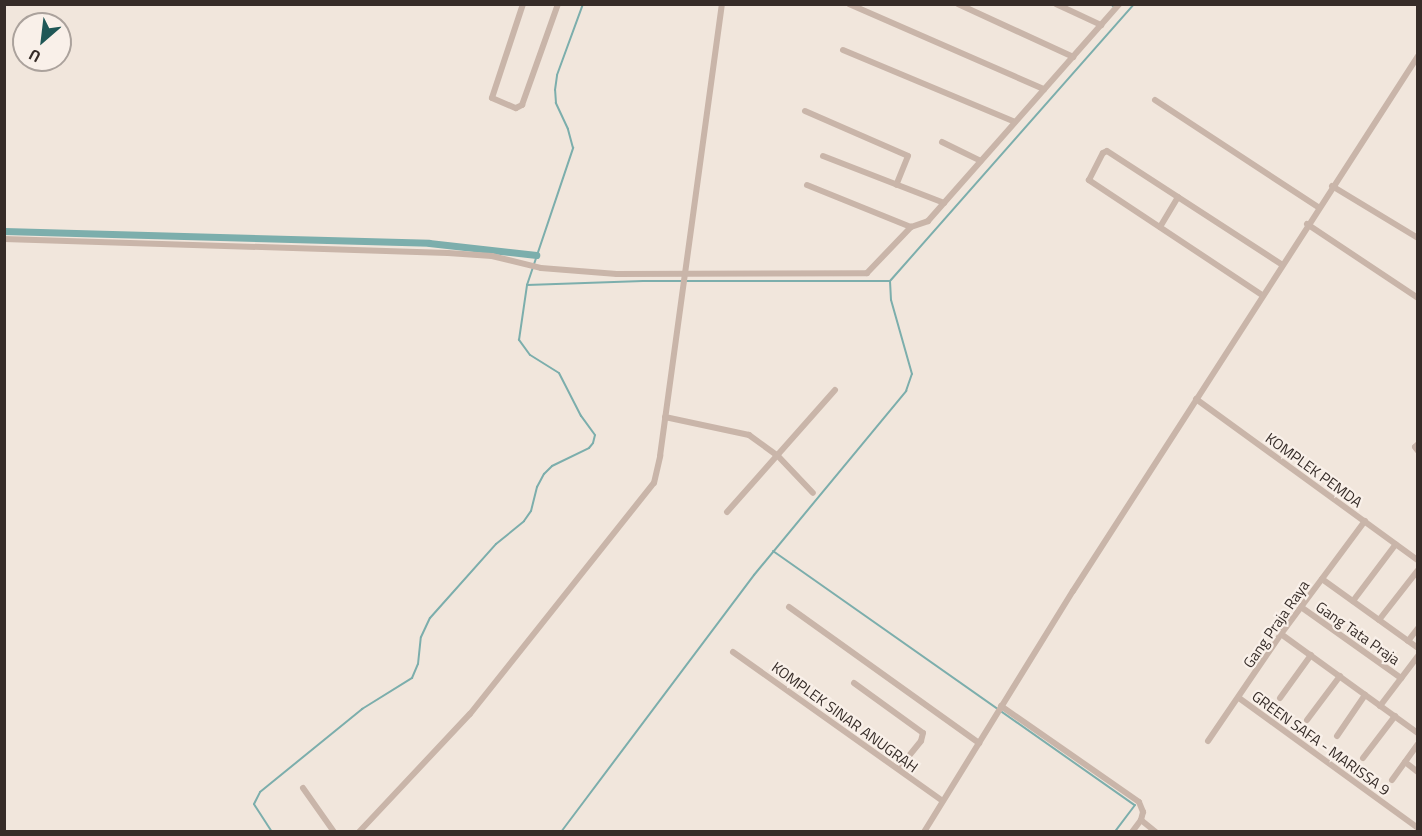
<!DOCTYPE html>
<style>
body{margin:0}
#map{position:relative;width:1422px;height:836px;overflow:hidden;background:#f1e6dc;font-family:"Titillium Web",sans-serif}
div>[style]{position:absolute}
[style*='--x']{left:calc(var(--x)*1px);top:calc(var(--y)*1px);width:calc(var(--w)*1px);rotate:calc(var(--a)*1deg)}
.stream>*{height:2px;margin:-1px;padding:0 1px;transform-origin:1px;border-radius:1px;background:#7caeac}
.canal>*{height:7px;margin:-3.5px;padding:0 3.5px;transform-origin:3.5px;border-radius:3.5px;background:#7caeac}
.street>*{height:6px;margin:-3px;padding:0 3px;transform-origin:3px;border-radius:3px;background:#c9b5a9}
span{translate:-50% -50%;white-space:nowrap;text-align:center;line-height:1.15;-webkit-text-stroke:4.5px #f9f0e9;paint-order:stroke}
.street-label{font-size:15px;color:#362c28}
.frame{position:absolute;inset:0;border:6px solid #362c28;pointer-events:none}
.north{position:absolute;left:12px;top:12px;width:60px;height:60px;box-sizing:border-box;background:#f9f0e9;border:2px solid #aba29c;border-radius:50%;rotate:208deg;font-size:16px;font-weight:700;line-height:24px;text-align:center;color:#362c28}
.north::after{content:'';display:block;margin:auto;width:21px;height:27px;background:#1f5756;clip-path:polygon(50% 0,100% 100%,50% 72%,0 100%)}
</style>
<div id="map">
<div class="stream">
<div style="--x:1110;--y:4;--w:4;--a:34"></div>
<div style="--x:527;--y:285;--w:116;--a:-2"></div>
<div style="--x:643;--y:281;--w:247;--a:0"></div>
<div style="--x:890;--y:281;--w:369;--a:-48.6"></div>
<div style="--x:773;--y:551;--w:442;--a:35.1"></div>
<div style="--x:1135;--y:805;--w:34;--a:127"></div>
<div style="--x:272;--y:832;--w:33;--a:-123"></div>
<div style="--x:254;--y:804;--w:13;--a:-63"></div>
<div style="--x:260;--y:792;--w:132;--a:-39.1"></div>
<div style="--x:362;--y:709;--w:59;--a:-31.8"></div>
<div style="--x:412;--y:678;--w:15;--a:-67"></div>
<div style="--x:418;--y:664;--w:27;--a:-84"></div>
<div style="--x:421;--y:637;--w:21;--a:-65"></div>
<div style="--x:430;--y:618;--w:99;--a:-48.3"></div>
<div style="--x:496;--y:544;--w:36;--a:-39"></div>
<div style="--x:524;--y:521;--w:12;--a:-55"></div>
<div style="--x:531;--y:511;--w:25;--a:-76"></div>
<div style="--x:537;--y:487;--w:15;--a:-62"></div>
<div style="--x:544;--y:474;--w:11;--a:-45"></div>
<div style="--x:552;--y:466;--w:41;--a:-25.9"></div>
<div style="--x:589;--y:448;--w:6;--a:-51"></div>
<div style="--x:593;--y:443;--w:8;--a:-76"></div>
<div style="--x:595;--y:435;--w:24;--a:-126"></div>
<div style="--x:581;--y:416;--w:48;--a:-117.1"></div>
<div style="--x:559;--y:373;--w:34;--a:-148"></div>
<div style="--x:530;--y:355;--w:19;--a:-126"></div>
<div style="--x:519;--y:340;--w:56;--a:-81.7"></div>
<div style="--x:527;--y:285;--w:145;--a:-71.4"></div>
<div style="--x:573;--y:148;--w:20;--a:-105"></div>
<div style="--x:568;--y:129;--w:29;--a:-115"></div>
<div style="--x:556;--y:103;--w:13;--a:-94"></div>
<div style="--x:555;--y:90;--w:15;--a:-82"></div>
<div style="--x:557;--y:75;--w:76;--a:-69.9"></div>
<div style="--x:561;--y:832;--w:321;--a:-53.1"></div>
<div style="--x:754;--y:575;--w:239;--a:-50.4"></div>
<div style="--x:906;--y:391;--w:18;--a:-71"></div>
<div style="--x:912;--y:374;--w:77;--a:-105.8"></div>
<div style="--x:891;--y:300;--w:18;--a:-93"></div>
</div>
<div class="canal">
<div style="--x:4;--y:231;--w:425;--a:1.6"></div>
<div style="--x:429;--y:243;--w:108;--a:6.4"></div>
</div>
<div class="street">
<div style="--x:523;--y:4;--w:99;--a:108.3"></div>
<div style="--x:492;--y:98;--w:26;--a:23"></div>
<div style="--x:516;--y:108;--w:7;--a:-27"></div>
<div style="--x:522;--y:105;--w:107;--a:-70.4"></div>
<div style="--x:849;--y:4;--w:213;--a:23.6"></div>
<div style="--x:958;--y:4;--w:127;--a:24.7"></div>
<div style="--x:1056;--y:4;--w:50;--a:25"></div>
<div style="--x:843;--y:50;--w:186;--a:22.7"></div>
<div style="--x:1155;--y:100;--w:195;--a:33.3"></div>
<div style="--x:805;--y:111;--w:112;--a:23.6"></div>
<div style="--x:908;--y:156;--w:31;--a:112"></div>
<div style="--x:942;--y:142;--w:43;--a:26"></div>
<div style="--x:823;--y:156;--w:130;--a:21.2"></div>
<div style="--x:807;--y:185;--w:112;--a:22"></div>
<div style="--x:1332;--y:186;--w:100;--a:31.2"></div>
<div style="--x:1307;--y:224;--w:133;--a:33.7"></div>
<div style="--x:1160;--y:227;--w:35;--a:-59"></div>
<div style="--x:4;--y:239;--w:444;--a:1.8"></div>
<div style="--x:448;--y:253;--w:44;--a:3.9"></div>
<div style="--x:492;--y:256;--w:50;--a:13.8"></div>
<div style="--x:541;--y:268;--w:76;--a:4.5"></div>
<div style="--x:617;--y:274;--w:250;--a:-0.2"></div>
<div style="--x:867;--y:273;--w:64;--a:-46.3"></div>
<div style="--x:911;--y:227;--w:18;--a:-19"></div>
<div style="--x:928;--y:221;--w:289;--a:-48.6"></div>
<div style="--x:1262;--y:295;--w:208;--a:-146.4"></div>
<div style="--x:1089;--y:180;--w:30;--a:-63"></div>
<div style="--x:1103;--y:153;--w:4;--a:-27"></div>
<div style="--x:1107;--y:151;--w:207;--a:33"></div>
<div style="--x:1196;--y:399;--w:274;--a:36"></div>
<div style="--x:665;--y:417;--w:86;--a:12.1"></div>
<div style="--x:749;--y:435;--w:34;--a:36"></div>
<div style="--x:777;--y:455;--w:52;--a:46.5"></div>
<div style="--x:1418;--y:444;--w:4;--a:135"></div>
<div style="--x:1415;--y:447;--w:5;--a:53"></div>
<div style="--x:727;--y:512;--w:163;--a:-48.5"></div>
<div style="--x:1322;--y:579;--w:118;--a:35.7"></div>
<div style="--x:1353;--y:601;--w:71;--a:-53"></div>
<div style="--x:789;--y:607;--w:234;--a:35.6"></div>
<div style="--x:1301;--y:607;--w:123;--a:35.4"></div>
<div style="--x:1379;--y:620;--w:63;--a:-52"></div>
<div style="--x:1281;--y:634;--w:169;--a:35.9"></div>
<div style="--x:1408;--y:641;--w:16;--a:-52"></div>
<div style="--x:733;--y:652;--w:257;--a:35.4"></div>
<div style="--x:854;--y:683;--w:85;--a:35.9"></div>
<div style="--x:923;--y:733;--w:8;--a:104"></div>
<div style="--x:921;--y:741;--w:35;--a:129"></div>
<div style="--x:1239;--y:698;--w:221;--a:36"></div>
<div style="--x:1280;--y:698;--w:53;--a:-54.2"></div>
<div style="--x:1001;--y:706;--w:168;--a:34.8"></div>
<div style="--x:1139;--y:802;--w:11;--a:68"></div>
<div style="--x:1143;--y:812;--w:8;--a:104"></div>
<div style="--x:1141;--y:820;--w:15;--a:127"></div>
<div style="--x:1380;--y:706;--w:63;--a:-52.8"></div>
<div style="--x:1307;--y:720;--w:55;--a:-53.1"></div>
<div style="--x:1337;--y:736;--w:50;--a:-55.7"></div>
<div style="--x:1208;--y:741;--w:130;--a:-55.7"></div>
<div style="--x:1281;--y:634;--w:141;--a:-53.4"></div>
<div style="--x:1363;--y:758;--w:53;--a:-52.7"></div>
<div style="--x:1405;--y:762;--w:16;--a:38"></div>
<div style="--x:1392;--y:780;--w:44;--a:-54.2"></div>
<div style="--x:303;--y:788;--w:54;--a:54.8"></div>
<div style="--x:1141;--y:820;--w:19;--a:39"></div>
<div style="--x:359;--y:832;--w:162;--a:-46.8"></div>
<div style="--x:470;--y:714;--w:295;--a:-51.5"></div>
<div style="--x:654;--y:483;--w:28;--a:-77"></div>
<div style="--x:660;--y:456;--w:456;--a:-82.2"></div>
<div style="--x:924;--y:832;--w:283;--a:-58.3"></div>
<div style="--x:1073;--y:591;--w:637;--a:-57.18"></div>
</div>
<div class="street-label">
<span style="left:1314px;top:470px;rotate:36deg">KOMPLEK PEMDA</span>
<span style="left:1276px;top:624px;rotate:-55deg">Gang Praja Raya</span>
<span style="left:1358px;top:633px;rotate:35deg">Gang Tata Praja</span>
<span style="left:845px;top:717px;rotate:36deg">KOMPLEK SINAR ANUGRAH</span>
<span style="left:1321px;top:743px;rotate:36deg">GREEN SAFA - MARISSA 9</span>
</div>
<div class="frame"></div>
<div class="north">U</div>
</div>
